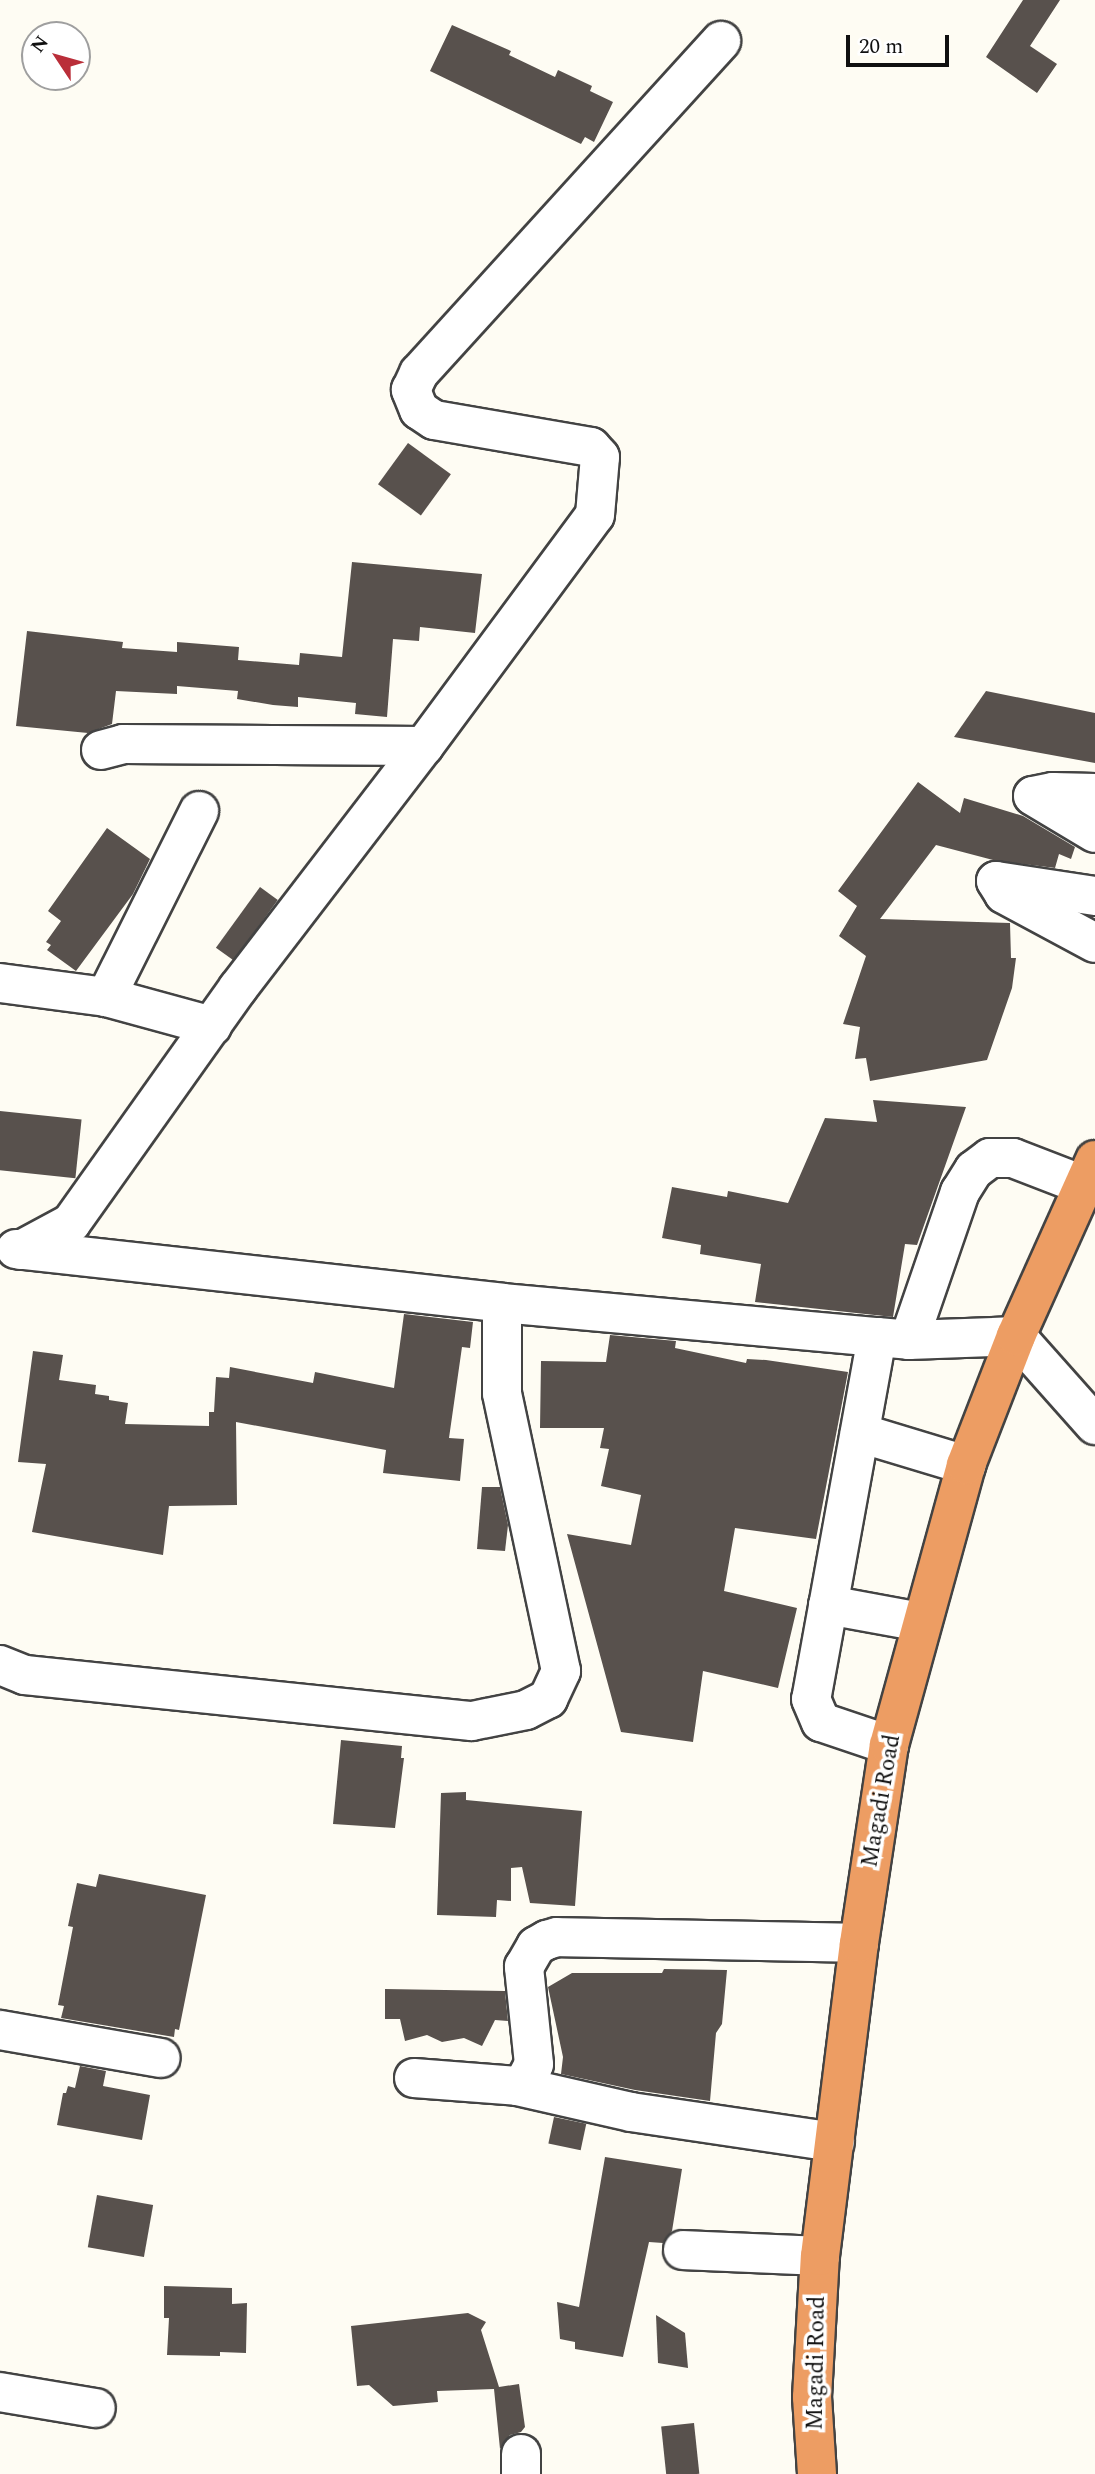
<!DOCTYPE html>
<style>
body{margin:0}
#map{position:relative;width:1095px;height:2474px;overflow:hidden;background:#fefcf3;font-family:Spectral,serif}
div>[style]{position:absolute}
[style*='--x']{left:calc(var(--x)*1px);top:calc(var(--y)*1px);width:calc(var(--w)*1px);rotate:calc(var(--a)*1deg)}
.building>*{inset:0;background:#58514d;transform-origin:0 0}
.roads{filter:drop-shadow(2px 0 #434343) drop-shadow(-2px 0 #434343) drop-shadow(0 2px #434343) drop-shadow(0 -2px #434343)}
.minor>*{height:38px;margin:-19px;padding:0 19px;transform-origin:19px;border-radius:19px;background:#fff}
.highway>*{height:38px;margin:-19px;padding:0 19px;transform-origin:19px;border-radius:19px;background:#ed9d63}
span{translate:-50% -50%;white-space:nowrap;text-align:center;line-height:1.15;-webkit-text-stroke:7px #fff;paint-order:stroke}
.street-label{font-size:23px;color:#101010}
.north{position:absolute;left:21px;top:21px;width:70px;height:70px;box-sizing:border-box;background:#fff;border:2px solid #9f9f9f;border-radius:50%;rotate:306deg;font-size:19px;font-weight:700;line-height:28px;text-align:center;color:#101010}
.north::after{content:'';display:block;margin:auto;width:24px;height:32px;background:#ba2e39;clip-path:polygon(50% 0,100% 100%,50% 72%,0 100%)}
.scale{position:absolute;left:846px;top:35px;width:103px;height:32px;box-sizing:border-box;border:4px solid #101010;border-top:0;padding-left:9px;font-size:21px;line-height:24px;white-space:nowrap;color:#101010;-webkit-text-stroke:5px #fff;paint-order:stroke}
</style>
<div id="map">
<div class="building">
<div style="clip-path:polygon(1023px 0,1060px 0,1030px 46px,1057px 64px,1037px 93px,986px 57px)"></div>
<div style="clip-path:polygon(452px 25px,511px 51px,509px 55px,555px 77px,558px 70px,592px 86px,590px 91px,613px 102px,594px 142px,585px 137px,581px 144px,430px 71px)"></div>
<div style="left:408px;top:443px;width:53px;height:51px;rotate:36deg"></div>
<div style="clip-path:polygon(352px 562px,482px 574px,475px 633px,420px 627px,419px 641px,393px 639px,387px 717px,355px 714px,356px 703px,298px 697px,298px 707px,273px 705px,237px 699px,238px 691px,177px 686px,177px 694px,116px 691px,112px 724px,88px 733px,16px 726px,27px 631px,123px 642px,122px 648px,177px 652px,177px 642px,239px 647px,238px 660px,299px 665px,300px 653px,342px 657px)"></div>
<div style="clip-path:polygon(986px 691px,1095px 713px,1095px 763px,954px 737px)"></div>
<div style="clip-path:polygon(918px 782px,960px 813px,964px 798px,1023px 816px,1075px 847px,1071px 859px,1059px 854px,1055px 868px,993px 860px,936px 845px,880px 919px,1010px 923px,1011px 958px,1016px 958px,1012px 988px,987px 1060px,870px 1081px,866px 1058px,855px 1059px,860px 1027px,843px 1024px,866px 956px,839px 936px,857px 906px,838px 891px)"></div>
<div style="clip-path:polygon(107px 828px,150px 859px,133px 894px,76px 971px,47px 950px,51px 945px,46px 942px,61px 921px,48px 911px)"></div>
<div style="left:260px;top:887px;width:22px;height:75px;rotate:36deg"></div>
<div style="clip-path:polygon(873px 1100px,966px 1107px,917px 1245px,905px 1244px,893px 1317px,755px 1302px,761px 1264px,700px 1254px,701px 1245px,662px 1238px,672px 1187px,727px 1197px,728px 1191px,788px 1203px,825px 1118px,877px 1122px)"></div>
<div style="left:0;top:1111px;width:82px;height:59px;rotate:6deg"></div>
<div style="clip-path:polygon(404px 1314px,473px 1322px,470px 1348px,462px 1347px,449px 1438px,464px 1439px,460px 1481px,383px 1473px,386px 1450px,236px 1422px,237px 1505px,169px 1506px,163px 1555px,32px 1532px,46px 1464px,18px 1462px,33px 1351px,63px 1355px,59px 1380px,96px 1385px,95px 1394px,109px 1396px,109px 1400px,128px 1403px,125px 1424px,209px 1426px,209px 1412px,214px 1412px,216px 1377px,229px 1378px,230px 1367px,313px 1383px,315px 1372px,394px 1388px)"></div>
<div style="clip-path:polygon(610px 1335px,676px 1341px,675px 1348px,746px 1363px,747px 1359px,766px 1360px,848px 1372px,816px 1539px,735px 1528px,724px 1591px,797px 1608px,778px 1688px,703px 1671px,693px 1742px,621px 1732px,567px 1534px,631px 1545px,641px 1495px,601px 1486px,609px 1449px,600px 1448px,604px 1428px,540px 1428px,541px 1361px,606px 1362px)"></div>
<div style="clip-path:polygon(482px 1487px,500px 1487px,508px 1525px,505px 1551px,477px 1549px)"></div>
<div style="clip-path:polygon(341px 1740px,402px 1746px,401px 1758px,404px 1758px,395px 1828px,333px 1824px)"></div>
<div style="clip-path:polygon(466px 1792px,466px 1800px,582px 1811px,575px 1906px,530px 1903px,522px 1867px,511px 1868px,511px 1901px,497px 1900px,496px 1917px,437px 1915px,441px 1793px)"></div>
<div style="clip-path:polygon(99px 1874px,206px 1895px,179px 2030px,175px 2029px,174px 2037px,61px 2018px,64px 2006px,58px 2005px,73px 1927px,68px 1926px,77px 1883px,96px 1887px)"></div>
<div style="clip-path:polygon(664px 1969px,727px 1970px,722px 2024px,716px 2033px,710px 2101px,635px 2090px,561px 2074px,563px 2057px,548px 1987px,572px 1973px,662px 1973px)"></div>
<div style="clip-path:polygon(385px 1989px,505px 1991px,508px 2021px,495px 2020px,482px 2046px,464px 2038px,442px 2042px,427px 2035px,405px 2041px,400px 2019px,385px 2019px)"></div>
<div style="clip-path:polygon(80px 2066px,106px 2071px,103px 2086px,150px 2095px,142px 2140px,57px 2125px,63px 2093px,66px 2093px,68px 2086px,75px 2088px)"></div>
<div style="left:554px;top:2117px;width:33px;height:27px;rotate:12deg"></div>
<div style="clip-path:polygon(605px 2157px,682px 2169px,672px 2231px,663px 2243px,649px 2242px,623px 2357px,575px 2349px,575px 2342px,560px 2339px,557px 2302px,579px 2307px)"></div>
<div style="left:97px;top:2195px;width:57px;height:53px;rotate:10deg"></div>
<div style="clip-path:polygon(164px 2286px,232px 2288px,232px 2304px,247px 2303px,246px 2353px,220px 2352px,220px 2356px,167px 2355px,169px 2318px,164px 2318px)"></div>
<div style="clip-path:polygon(468px 2313px,486px 2322px,481px 2330px,499px 2387px,519px 2384px,525px 2427px,521px 2432px,510px 2435px,500px 2449px,494px 2389px,437px 2391px,438px 2402px,393px 2406px,369px 2385px,357px 2386px,351px 2326px)"></div>
<div style="clip-path:polygon(656px 2315px,685px 2333px,688px 2368px,658px 2363px)"></div>
<div style="left:694px;top:2423px;width:51px;height:33px;rotate:84deg"></div>
</div>
<div class="roads">
<div class="minor">
<div style="--x:101;--y:750;--w:23;--a:-15"></div>
<div style="--x:123;--y:744;--w:301;--a:0.4"></div>
<div style="--x:1095;--y:793;--w:42;--a:-178.6"></div>
<div style="--x:1053;--y:792;--w:20;--a:169"></div>
<div style="--x:1033;--y:796;--w:72;--a:30.8"></div>
<div style="--x:1095;--y:896;--w:100;--a:-171.4"></div>
<div style="--x:996;--y:881;--w:15;--a:58"></div>
<div style="--x:1004;--y:894;--w:103;--a:28.3"></div>
<div style="--x:0;--y:983;--w:107;--a:7.5"></div>
<div style="--x:106;--y:997;--w:110;--a:15.3"></div>
<div style="--x:106;--y:997;--w:208;--a:-63.4"></div>
<div style="--x:16;--y:1249;--w:489;--a:6.3"></div>
<div style="--x:502;--y:1303;--w:377;--a:5.2"></div>
<div style="--x:877;--y:1337;--w:32;--a:5"></div>
<div style="--x:909;--y:1340;--w:107;--a:-2.1"></div>
<div style="--x:1016;--y:1336;--w:119;--a:48.4"></div>
<div style="--x:21;--y:1250;--w:57;--a:-28.4"></div>
<div style="--x:71;--y:1223;--w:288;--a:-54.6"></div>
<div style="--x:238;--y:988;--w:305;--a:-52.5"></div>
<div style="--x:424;--y:746;--w:287;--a:-53.5"></div>
<div style="--x:595;--y:515;--w:58;--a:-85.1"></div>
<div style="--x:600;--y:457;--w:13;--a:-132"></div>
<div style="--x:591;--y:447;--w:159;--a:-170.2"></div>
<div style="--x:434;--y:420;--w:18;--a:-146"></div>
<div style="--x:419;--y:410;--w:22;--a:-112"></div>
<div style="--x:411;--y:390;--w:19;--a:-65"></div>
<div style="--x:419;--y:373;--w:449;--a:-47.7"></div>
<div style="--x:877;--y:1337;--w:368;--a:100.3"></div>
<div style="--x:811;--y:1699;--w:25;--a:67"></div>
<div style="--x:821;--y:1722;--w:72;--a:18.7"></div>
<div style="--x:909;--y:1340;--w:157;--a:-71"></div>
<div style="--x:960;--y:1192;--w:26;--a:-58"></div>
<div style="--x:974;--y:1170;--w:20;--a:-37"></div>
<div style="--x:990;--y:1158;--w:23;--a:0"></div>
<div style="--x:1013;--y:1158;--w:75;--a:21.1"></div>
<div style="--x:860;--y:1433;--w:111;--a:16.8"></div>
<div style="--x:828;--y:1605;--w:95;--a:10.4"></div>
<div style="--x:0;--y:1665;--w:27;--a:22"></div>
<div style="--x:25;--y:1675;--w:449;--a:5.9"></div>
<div style="--x:472;--y:1721;--w:55;--a:-11.5"></div>
<div style="--x:526;--y:1710;--w:25;--a:-27"></div>
<div style="--x:548;--y:1699;--w:31;--a:-65"></div>
<div style="--x:561;--y:1671;--w:284;--a:-102"></div>
<div style="--x:502;--y:1393;--w:90;--a:-90"></div>
<div style="--x:0;--y:2030;--w:163;--a:9.9"></div>
<div style="--x:414;--y:2078;--w:103;--a:4.4"></div>
<div style="--x:517;--y:2086;--w:8;--a:-23"></div>
<div style="--x:524;--y:2083;--w:21;--a:-62"></div>
<div style="--x:534;--y:2064;--w:98;--a:-95.9"></div>
<div style="--x:524;--y:1967;--w:24;--a:-60"></div>
<div style="--x:536;--y:1946;--w:13;--a:-29"></div>
<div style="--x:547;--y:1940;--w:10;--a:-17"></div>
<div style="--x:557;--y:1937;--w:302;--a:1.1"></div>
<div style="--x:517;--y:2086;--w:117;--a:12.8"></div>
<div style="--x:631;--y:2112;--w:206;--a:8.4"></div>
<div style="--x:683;--y:2250;--w:137;--a:2.5"></div>
<div style="--x:0;--y:2392;--w:97;--a:9.5"></div>
<div style="--x:521;--y:2454;--w:20;--a:90"></div>
</div>
<div class="highway">
<div style="--x:817;--y:2474;--w:77;--a:-93.7"></div>
<div style="--x:812;--y:2397;--w:141;--a:-86.8"></div>
<div style="--x:820;--y:2256;--w:315;--a:-82.9"></div>
<div style="--x:859;--y:1943;--w:200;--a:-81.4"></div>
<div style="--x:889;--y:1745;--w:290;--a:-74.6"></div>
<div style="--x:966;--y:1465;--w:138;--a:-68.8"></div>
<div style="--x:1016;--y:1336;--w:193;--a:-65.8"></div>
</div>
</div>
<div class="street-label">
<span style="left:882px;top:1801px;rotate:-80deg">Magadi Road</span>
<span style="left:817px;top:2363px;rotate:-89deg">Magadi Road</span>
</div>
<div class="north">N</div>
<div class="scale">20 m</div>
</div>
